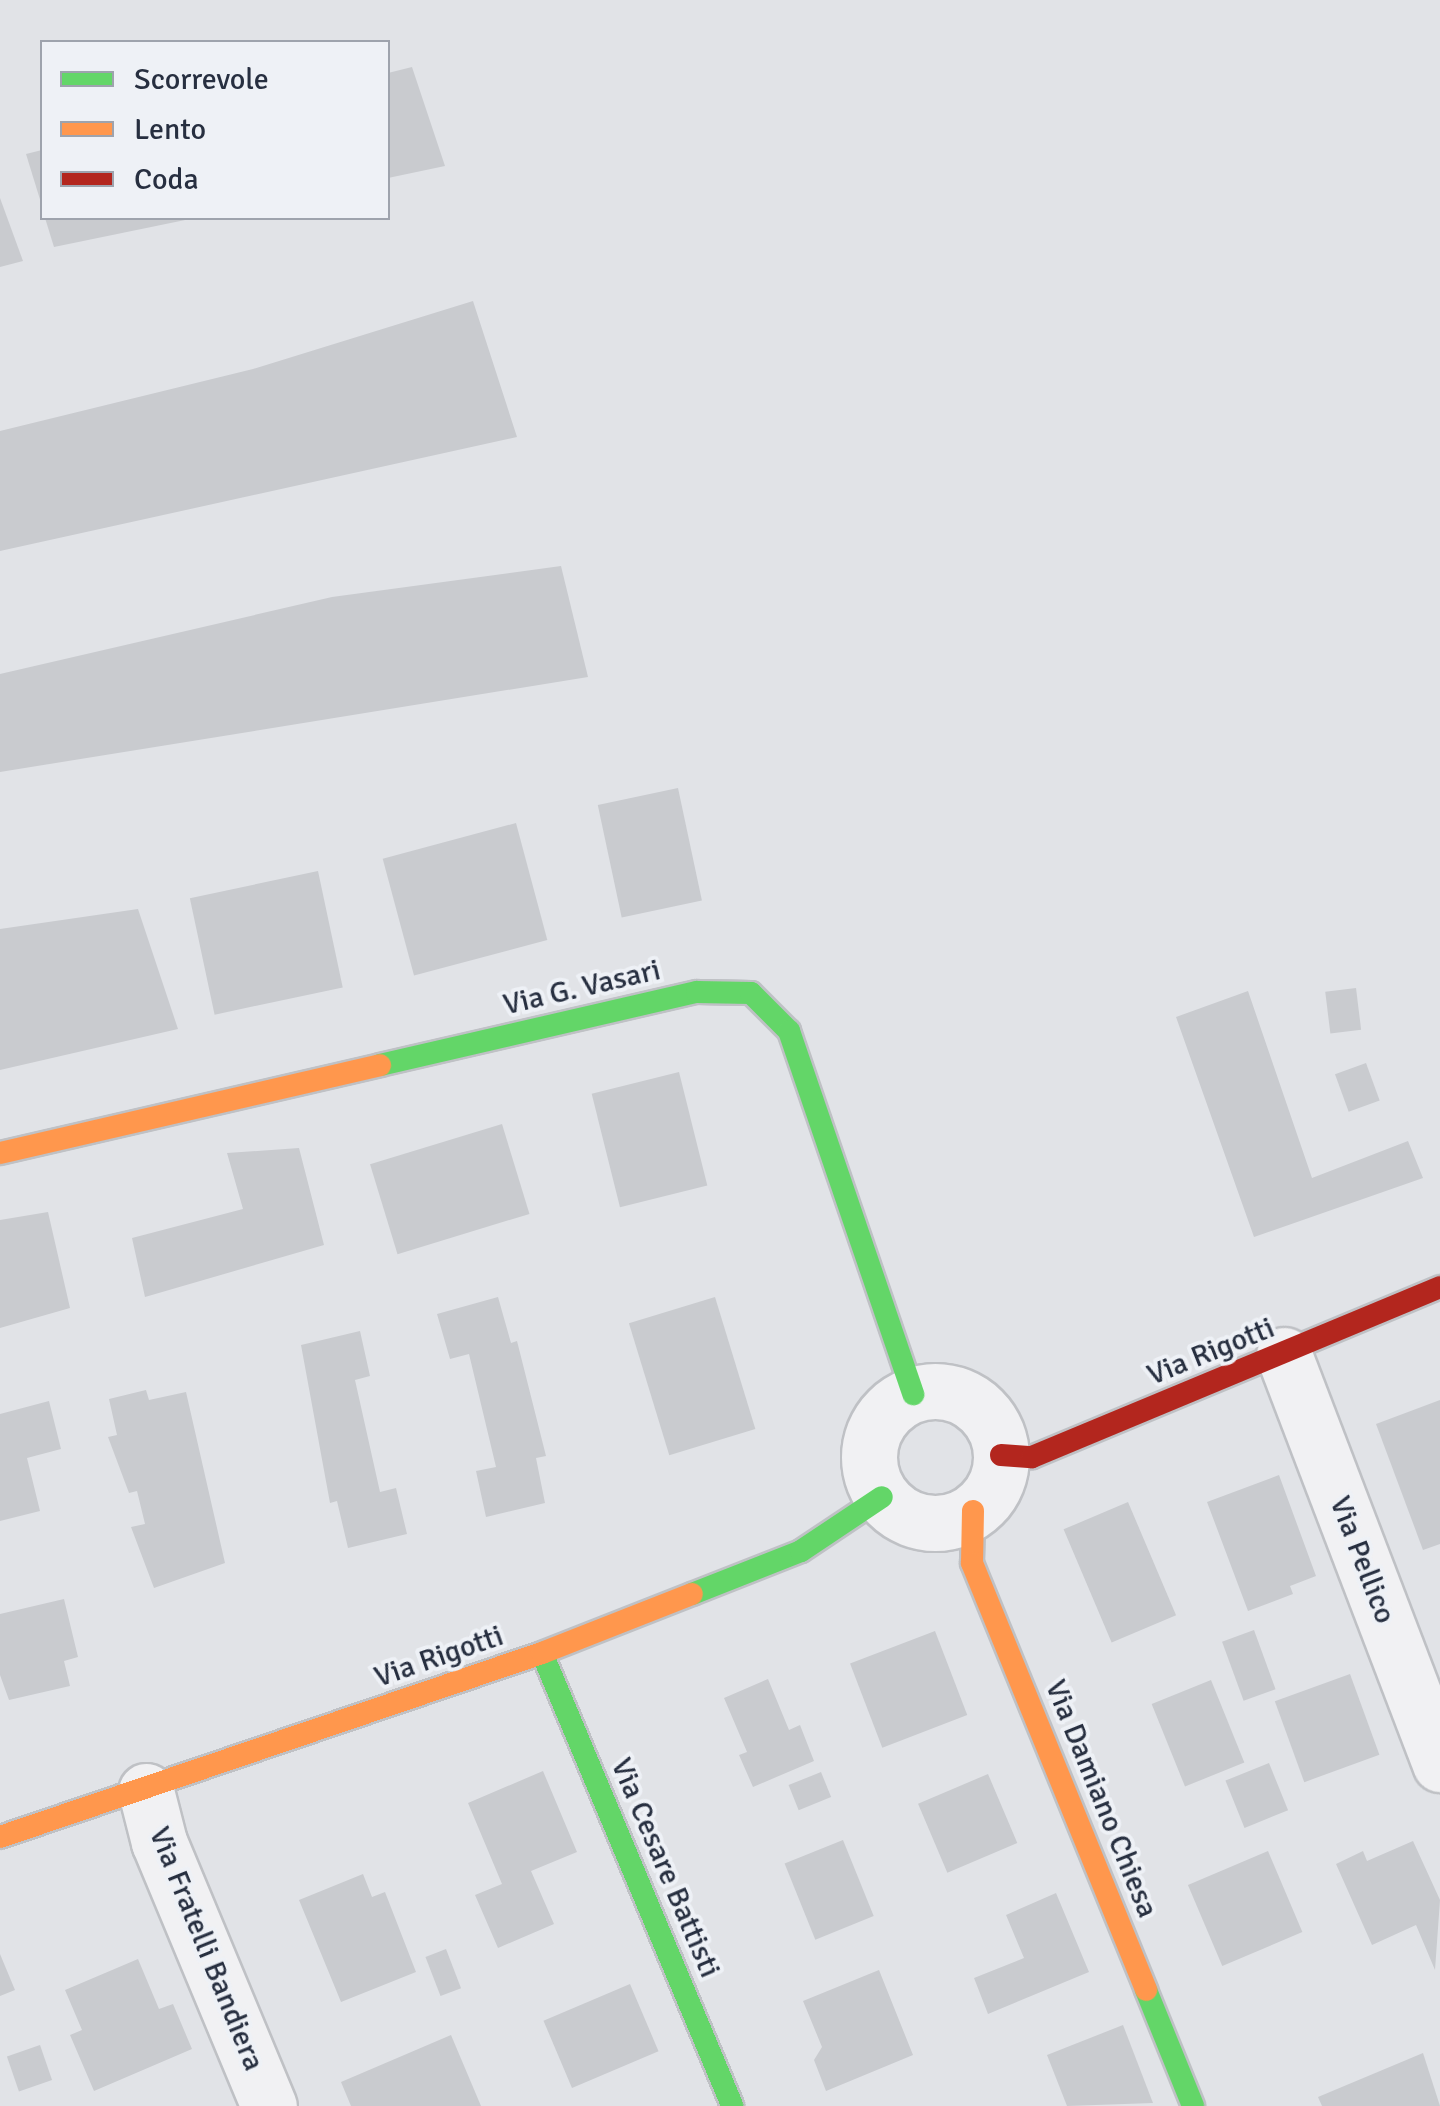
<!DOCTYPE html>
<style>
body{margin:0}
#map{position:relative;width:1440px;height:2106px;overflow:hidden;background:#e1e3e7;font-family:Signika,sans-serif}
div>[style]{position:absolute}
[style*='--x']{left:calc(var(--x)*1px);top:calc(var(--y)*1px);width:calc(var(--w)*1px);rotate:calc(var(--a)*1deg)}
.building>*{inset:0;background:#c9cbcf;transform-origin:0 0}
.roads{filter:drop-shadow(2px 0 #bfc1c5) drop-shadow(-2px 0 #bfc1c5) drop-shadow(0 2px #bfc1c5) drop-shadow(0 -2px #bfc1c5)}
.street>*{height:55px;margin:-27.5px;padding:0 27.5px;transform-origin:27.5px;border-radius:27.5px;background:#f1f1f3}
.street>.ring{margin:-27.5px;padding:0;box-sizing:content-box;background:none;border:55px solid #f1f1f3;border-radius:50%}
.fast>*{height:22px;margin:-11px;padding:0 11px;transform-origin:11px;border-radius:11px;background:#63d668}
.slow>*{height:22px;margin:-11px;padding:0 11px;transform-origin:11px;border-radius:11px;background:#ff974d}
.jam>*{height:22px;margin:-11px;padding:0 11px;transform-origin:11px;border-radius:11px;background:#b3261e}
span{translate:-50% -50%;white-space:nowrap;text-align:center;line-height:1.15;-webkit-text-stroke:8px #eef1f6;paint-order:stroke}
.street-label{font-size:30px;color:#272f40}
.legend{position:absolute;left:40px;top:40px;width:350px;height:180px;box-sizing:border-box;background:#eef1f6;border:2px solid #9ea3ad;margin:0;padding:12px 18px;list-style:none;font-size:30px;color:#272f40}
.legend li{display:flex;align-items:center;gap:20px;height:50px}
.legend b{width:50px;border:2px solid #9ea3ad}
</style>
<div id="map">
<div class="building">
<div style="clip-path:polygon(412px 67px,445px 166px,388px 178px,388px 73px)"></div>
<div style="clip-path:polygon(42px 150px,42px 206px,26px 154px)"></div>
<div style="clip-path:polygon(0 198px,23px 261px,0 267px)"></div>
<div style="clip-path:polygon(45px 218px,190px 218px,190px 219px,54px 247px)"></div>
<div style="clip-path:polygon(473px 301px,517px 437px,0 551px,0 431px,253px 369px)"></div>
<div style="clip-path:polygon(561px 566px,588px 677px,0 772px,0 674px,332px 597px)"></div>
<div style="left:678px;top:788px;width:115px;height:82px;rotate:78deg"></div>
<div style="left:516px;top:823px;width:121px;height:138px;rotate:75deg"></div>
<div style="left:318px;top:871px;width:119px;height:131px;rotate:78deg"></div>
<div style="clip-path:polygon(138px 909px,178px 1029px,0 1070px,0 929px)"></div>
<div style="left:1356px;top:988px;width:42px;height:31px;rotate:83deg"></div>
<div style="clip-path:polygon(1248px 991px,1312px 1178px,1408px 1141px,1423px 1178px,1254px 1237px,1176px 1017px)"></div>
<div style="left:1366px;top:1063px;width:40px;height:33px;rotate:70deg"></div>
<div style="left:679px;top:1072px;width:117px;height:90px;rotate:76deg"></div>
<div style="left:502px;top:1124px;width:94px;height:138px;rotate:73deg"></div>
<div style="clip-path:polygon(299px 1148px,324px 1245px,145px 1297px,132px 1238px,243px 1209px,227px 1153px)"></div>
<div style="clip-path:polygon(48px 1212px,70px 1308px,0 1328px,0 1220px)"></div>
<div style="clip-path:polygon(498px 1297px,511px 1343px,517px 1341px,546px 1456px,536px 1458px,545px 1503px,486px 1517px,476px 1471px,496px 1467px,469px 1354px,450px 1359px,437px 1314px)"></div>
<div style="left:715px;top:1297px;width:138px;height:90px;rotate:73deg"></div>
<div style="clip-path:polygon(360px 1331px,370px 1376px,355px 1380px,380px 1492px,396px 1488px,407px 1534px,348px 1548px,337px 1501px,330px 1503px,301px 1345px)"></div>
<div style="clip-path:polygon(146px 1390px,149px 1400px,186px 1392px,225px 1563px,154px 1588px,131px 1527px,145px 1524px,137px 1491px,129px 1493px,108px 1437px,117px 1435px,109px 1399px)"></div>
<div style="clip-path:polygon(1440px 1400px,1440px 1544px,1423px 1550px,1376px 1424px)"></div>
<div style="clip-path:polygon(49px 1401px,61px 1449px,27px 1458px,40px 1511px,0 1521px,0 1414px)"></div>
<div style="clip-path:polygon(1279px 1475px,1316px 1576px,1290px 1586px,1293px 1594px,1248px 1611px,1207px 1502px)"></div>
<div style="left:1128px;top:1502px;width:123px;height:70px;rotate:67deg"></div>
<div style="clip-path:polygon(64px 1599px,78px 1657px,64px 1661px,70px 1686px,9px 1700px,0 1675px,0 1614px)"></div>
<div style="left:1254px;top:1630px;width:63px;height:34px;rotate:70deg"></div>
<div style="left:935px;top:1631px;width:90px;height:91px;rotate:69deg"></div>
<div style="left:1350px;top:1674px;width:86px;height:80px;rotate:70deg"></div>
<div style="clip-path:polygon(768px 1679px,789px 1730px,800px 1725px,814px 1761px,753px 1787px,739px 1755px,747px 1752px,724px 1698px)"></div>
<div style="left:1211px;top:1680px;width:89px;height:64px;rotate:68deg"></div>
<div style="left:1269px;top:1763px;width:51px;height:47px;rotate:68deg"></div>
<div style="clip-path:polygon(543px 1771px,577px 1852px,531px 1871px,554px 1924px,498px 1948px,475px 1895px,502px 1884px,468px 1803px)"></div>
<div style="left:821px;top:1772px;width:27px;height:35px;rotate:68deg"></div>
<div style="left:988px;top:1774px;width:75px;height:76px;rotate:67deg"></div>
<div style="left:843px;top:1840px;width:82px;height:63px;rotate:68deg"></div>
<div style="clip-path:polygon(1413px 1841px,1440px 1900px,1435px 1970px,1416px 1925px,1372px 1945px,1336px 1864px,1363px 1851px,1367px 1861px)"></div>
<div style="left:1268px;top:1851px;width:88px;height:87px;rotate:67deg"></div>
<div style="clip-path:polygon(363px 1874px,372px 1897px,385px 1892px,416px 1972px,341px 2002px,299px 1900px)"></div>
<div style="clip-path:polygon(1056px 1893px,1089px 1972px,988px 2014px,974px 1978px,1024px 1958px,1006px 1915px)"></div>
<div style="left:446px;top:1949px;width:42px;height:22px;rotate:69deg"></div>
<div style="clip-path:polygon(0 1954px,15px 1990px,0 1996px)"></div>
<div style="clip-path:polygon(138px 1959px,159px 2009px,173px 2004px,192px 2049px,94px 2091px,70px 2035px,82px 2030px,65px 1990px)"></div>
<div style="clip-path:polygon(879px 1970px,913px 2055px,826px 2091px,814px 2060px,822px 2047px,803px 2001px)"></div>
<div style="left:630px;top:1984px;width:73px;height:94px;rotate:67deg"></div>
<div style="clip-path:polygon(1123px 2025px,1153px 2103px,1067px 2106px,1047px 2055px)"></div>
<div style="clip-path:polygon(451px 2035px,481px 2106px,351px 2106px,341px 2082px)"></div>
<div style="left:40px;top:2045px;width:37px;height:35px;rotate:71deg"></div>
<div style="clip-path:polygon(1423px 2053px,1440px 2106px,1322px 2106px,1318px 2097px)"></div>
</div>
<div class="roads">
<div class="street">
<div style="--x:1284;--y:1355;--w:438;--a:69.1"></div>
<div class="ring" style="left:869px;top:1391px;width:77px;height:77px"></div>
<div style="--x:146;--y:1791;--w:53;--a:75.7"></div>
<div style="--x:159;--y:1842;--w:286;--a:67.4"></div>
</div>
<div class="fast">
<div style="--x:380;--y:1065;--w:325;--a:-13"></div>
<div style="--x:697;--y:992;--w:54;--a:1.1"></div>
<div style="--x:751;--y:993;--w:54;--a:45"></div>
<div style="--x:789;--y:1031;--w:384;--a:71.1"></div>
<div style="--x:692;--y:1594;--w:117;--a:-21.5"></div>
<div style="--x:801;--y:1551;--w:97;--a:-33.7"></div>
<div style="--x:542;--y:1653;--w:491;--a:67.2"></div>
<div style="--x:1146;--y:1990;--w:125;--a:67.9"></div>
</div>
<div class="slow">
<div style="--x:0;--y:1153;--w:390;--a:-13"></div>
<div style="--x:973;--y:1511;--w:52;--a:91.1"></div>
<div style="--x:972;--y:1563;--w:461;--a:67.8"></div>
<div style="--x:0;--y:1837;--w:572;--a:-18.75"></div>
<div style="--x:542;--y:1653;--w:161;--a:-21.5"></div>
</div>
<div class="jam">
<div style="--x:1001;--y:1455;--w:31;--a:4"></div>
<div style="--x:1032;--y:1457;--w:442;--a:-22.6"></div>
</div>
</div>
<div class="street-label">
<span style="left:582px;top:988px;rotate:-13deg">Via G. Vasari</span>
<span style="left:1211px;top:1352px;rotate:-22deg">Via Rigotti</span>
<span style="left:1362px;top:1560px;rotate:69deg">Via Pellico</span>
<span style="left:439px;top:1657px;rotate:-19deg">Via Rigotti</span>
<span style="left:1101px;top:1799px;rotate:68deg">Via Damiano Chiesa</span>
<span style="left:665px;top:1868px;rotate:67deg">Via Cesare Battisti</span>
<span style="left:206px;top:1949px;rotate:68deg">Via Fratelli Bandiera</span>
</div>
<ul class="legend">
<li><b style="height:12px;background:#63d668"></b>Scorrevole</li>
<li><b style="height:12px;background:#ff974d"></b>Lento</li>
<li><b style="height:12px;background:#b3261e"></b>Coda</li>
</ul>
</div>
